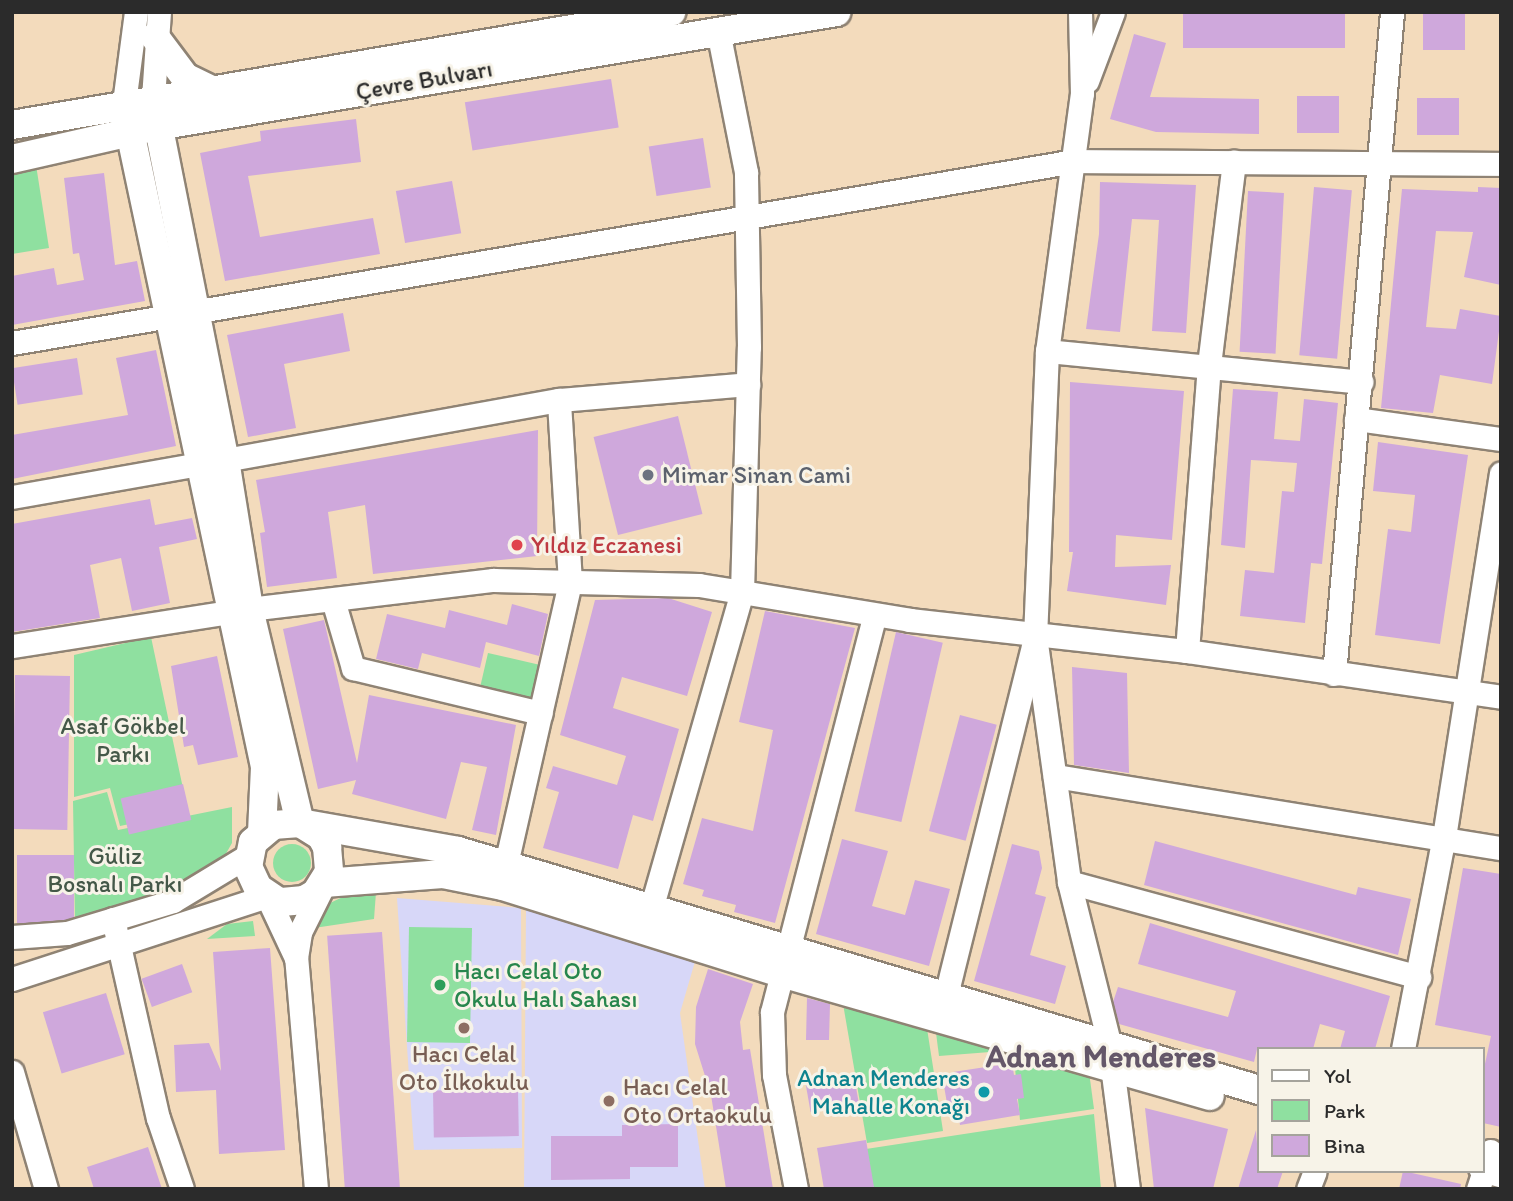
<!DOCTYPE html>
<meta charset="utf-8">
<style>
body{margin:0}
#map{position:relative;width:1513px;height:1201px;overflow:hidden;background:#f3dbbc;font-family:Itim,sans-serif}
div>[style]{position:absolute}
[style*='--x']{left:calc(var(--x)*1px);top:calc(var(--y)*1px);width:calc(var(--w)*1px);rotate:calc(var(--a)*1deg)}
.built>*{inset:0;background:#d7d7f8}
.green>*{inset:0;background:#8fe0a0;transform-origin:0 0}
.round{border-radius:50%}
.building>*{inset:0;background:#cfa8dc;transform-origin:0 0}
.roads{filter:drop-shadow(2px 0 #8f8374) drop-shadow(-2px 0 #8f8374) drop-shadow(0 2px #8f8374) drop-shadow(0 -2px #8f8374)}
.minor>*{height:23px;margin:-11.5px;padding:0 11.5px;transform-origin:11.5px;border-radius:11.5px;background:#fff}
.major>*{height:28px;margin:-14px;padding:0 14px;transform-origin:14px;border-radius:14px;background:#fff}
.dots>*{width:19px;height:19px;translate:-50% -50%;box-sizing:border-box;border:4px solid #f7f3e8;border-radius:50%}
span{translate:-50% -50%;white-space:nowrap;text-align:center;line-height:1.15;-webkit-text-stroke:6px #f7f3e8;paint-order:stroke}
.street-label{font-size:24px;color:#2b2b2b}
.worship-label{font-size:24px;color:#5b616d}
.left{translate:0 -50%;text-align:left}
.health-label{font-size:24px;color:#be3a42}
.park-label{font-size:24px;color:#445848}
.leisure-label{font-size:24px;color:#27864d}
.education-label{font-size:24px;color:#785e54}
.culture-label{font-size:24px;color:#0d838f}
.right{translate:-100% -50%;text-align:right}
.district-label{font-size:32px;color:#645769;font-weight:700}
.frame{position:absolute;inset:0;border:14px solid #2b2b2b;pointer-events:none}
.legend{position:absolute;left:1257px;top:1047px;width:228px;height:126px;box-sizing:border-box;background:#f7f3e8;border:2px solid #a5a39c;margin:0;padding:9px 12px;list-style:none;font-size:21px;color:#2b2b2b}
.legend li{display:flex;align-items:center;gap:14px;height:35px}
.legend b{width:35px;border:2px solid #a5a39c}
</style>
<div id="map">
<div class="built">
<div style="clip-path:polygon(397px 898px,521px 908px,522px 1148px,414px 1150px)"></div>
<div style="clip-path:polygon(526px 908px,696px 958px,680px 1013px,705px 1189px,524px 1189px)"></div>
</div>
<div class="green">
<div style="clip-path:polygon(36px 165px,49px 248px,12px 254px,12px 172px)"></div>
<div style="clip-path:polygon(151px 637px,188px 812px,120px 826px,110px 788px,74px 797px,74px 655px)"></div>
<div style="left:488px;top:653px;width:57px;height:39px;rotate:13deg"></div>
<div style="clip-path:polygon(107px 792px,118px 830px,232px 807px,232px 843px,215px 873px,172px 896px,75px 923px,73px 801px)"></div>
<div class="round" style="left:273px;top:844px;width:38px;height:38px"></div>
<div style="clip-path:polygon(376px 892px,374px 919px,314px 928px,328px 904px,349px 894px)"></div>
<div style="clip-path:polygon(253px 921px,255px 936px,207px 939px,227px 924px)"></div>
<div style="left:409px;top:927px;width:63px;height:115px;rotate:1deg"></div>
<div style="clip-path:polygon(842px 998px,926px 1022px,943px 1131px,867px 1143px)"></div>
<div style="clip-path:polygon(935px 1025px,1003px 1051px,939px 1056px)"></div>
<div style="clip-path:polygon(1013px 1047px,1089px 1072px,1094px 1109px,1020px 1120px)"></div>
<div style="clip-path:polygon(1094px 1114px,1101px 1189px,873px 1189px,866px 1149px)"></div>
</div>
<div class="building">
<div style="left:1183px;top:12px;width:162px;height:36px"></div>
<div style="left:1423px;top:14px;width:42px;height:36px"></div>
<div style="clip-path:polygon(1134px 34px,1166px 43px,1150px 97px,1259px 99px,1259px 134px,1156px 132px,1110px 119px)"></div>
<div style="left:611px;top:79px;width:49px;height:148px;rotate:81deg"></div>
<div style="left:1297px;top:96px;width:42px;height:37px"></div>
<div style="left:1417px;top:98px;width:42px;height:37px"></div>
<div style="clip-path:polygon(356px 119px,361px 162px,248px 176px,260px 237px,373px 218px,380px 254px,225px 281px,200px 153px,261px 141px,260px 131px)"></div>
<div style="left:703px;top:138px;width:50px;height:55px;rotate:81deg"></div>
<div style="clip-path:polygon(104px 173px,115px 265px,137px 261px,145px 301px,12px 325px,12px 276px,54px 268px,57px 285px,84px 280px,79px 253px,73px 254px,64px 178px)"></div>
<div style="left:452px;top:181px;width:53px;height:57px;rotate:80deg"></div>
<div style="clip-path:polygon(1100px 182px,1196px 185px,1186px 333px,1152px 331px,1159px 220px,1132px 219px,1120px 332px,1086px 329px,1099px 234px)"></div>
<div style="left:1314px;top:187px;width:38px;height:169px;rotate:5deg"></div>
<div style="clip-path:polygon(1478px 187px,1501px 188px,1501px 285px,1464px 277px,1473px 232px,1436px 231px,1426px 327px,1456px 329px,1460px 309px,1501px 316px,1492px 384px,1440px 375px,1433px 413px,1381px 408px,1402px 189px,1478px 192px)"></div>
<div style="left:1248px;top:191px;width:36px;height:161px;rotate:3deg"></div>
<div style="clip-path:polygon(343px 313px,350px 351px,284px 364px,296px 428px,248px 437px,227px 335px)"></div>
<div style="clip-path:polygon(156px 350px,176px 446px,12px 479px,12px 435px,128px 415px,116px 358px)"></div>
<div style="left:77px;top:358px;width:37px;height:66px;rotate:81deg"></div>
<div style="clip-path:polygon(1070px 382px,1184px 391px,1172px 540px,1116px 535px,1115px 567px,1171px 565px,1166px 605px,1067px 591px,1073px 552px,1069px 552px)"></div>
<div style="clip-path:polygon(1233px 389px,1278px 392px,1274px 439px,1300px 441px,1304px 399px,1338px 403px,1322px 564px,1311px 563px,1305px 623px,1240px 616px,1245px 570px,1274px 573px,1282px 491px,1294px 492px,1297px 463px,1251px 460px,1245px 548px,1221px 545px)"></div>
<div style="left:678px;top:416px;width:101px;height:87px;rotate:76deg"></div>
<div style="clip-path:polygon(538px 430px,537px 556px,373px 574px,365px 505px,328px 512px,337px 578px,267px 587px,260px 533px,265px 532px,256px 480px)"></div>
<div style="clip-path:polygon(1378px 442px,1468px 455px,1440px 644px,1375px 635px,1388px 529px,1411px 532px,1415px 495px,1373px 491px)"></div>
<div style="clip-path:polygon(150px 499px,155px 525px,192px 518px,197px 539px,159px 547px,170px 603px,132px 611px,121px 558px,90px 565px,100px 618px,12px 632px,12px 524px)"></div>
<div style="clip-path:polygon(668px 598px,712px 612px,687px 696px,622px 677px,613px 708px,679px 729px,653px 821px,633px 815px,618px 869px,543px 848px,559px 792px,546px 788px,553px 766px,617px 785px,626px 756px,560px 735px,595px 600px)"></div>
<div style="clip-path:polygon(512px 604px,548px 614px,539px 656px,486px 642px,480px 668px,422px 653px,418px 669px,376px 659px,387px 614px,445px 628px,449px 610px,507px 625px)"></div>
<div style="clip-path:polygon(765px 611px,855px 628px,775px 923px,734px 912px,736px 905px,702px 896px,704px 890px,683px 884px,702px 818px,753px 831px,773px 730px,739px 722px)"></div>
<div style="clip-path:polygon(324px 620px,357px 763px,369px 695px,516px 725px,496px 835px,472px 830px,487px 767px,461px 762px,446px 819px,352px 794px,356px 780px,318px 789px,283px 629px)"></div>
<div style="left:896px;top:632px;width:48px;height:184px;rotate:13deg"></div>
<div style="clip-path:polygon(217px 656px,238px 757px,198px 765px,193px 745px,184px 747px,171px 666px)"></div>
<div style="clip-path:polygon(1072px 667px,1127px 673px,1129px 773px,1074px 765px)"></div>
<div style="left:15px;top:675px;width:55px;height:154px;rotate:1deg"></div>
<div style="left:960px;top:715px;width:38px;height:120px;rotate:15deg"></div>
<div style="left:183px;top:784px;width:37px;height:64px;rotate:77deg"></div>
<div style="clip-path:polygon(842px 839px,888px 851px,872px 906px,905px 915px,915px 880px,950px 889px,929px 966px,816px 934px)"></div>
<div style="clip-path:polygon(1155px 841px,1356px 895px,1358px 887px,1411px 899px,1398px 955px,1144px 885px)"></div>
<div style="clip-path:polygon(1012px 844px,1039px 851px,1042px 868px,1035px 894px,1046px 897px,1030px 955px,1066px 966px,1055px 1004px,974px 981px)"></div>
<div style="left:17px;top:855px;width:57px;height:68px"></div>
<div style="clip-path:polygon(1463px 868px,1501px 874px,1501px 1127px,1483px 1123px,1483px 1073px,1491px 1036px,1435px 1025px)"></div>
<div style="clip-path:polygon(1150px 923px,1390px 996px,1375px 1049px,1340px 1049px,1345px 1031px,1320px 1024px,1313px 1049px,1257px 1049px,1254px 1062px,1119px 1024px,1113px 1002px,1118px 987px,1228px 1017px,1236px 991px,1138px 964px)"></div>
<div style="left:382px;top:932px;width:258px;height:55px;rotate:86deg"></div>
<div style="clip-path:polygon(270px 948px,285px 1150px,219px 1154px,216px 1090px,176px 1092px,174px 1045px,209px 1043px,221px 1071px,213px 952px)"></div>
<div style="left:182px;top:964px;width:30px;height:43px;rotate:70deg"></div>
<div style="clip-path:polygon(708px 969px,753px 984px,740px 1022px,743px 1050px,750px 1049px,773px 1189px,726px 1189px,711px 1095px,695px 1044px,696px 1007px)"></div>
<div style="left:106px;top:993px;width:64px;height:66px;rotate:73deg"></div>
<div style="clip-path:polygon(807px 998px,830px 1004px,829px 1040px,806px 1040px)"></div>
<div style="clip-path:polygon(1012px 1063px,1014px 1075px,1021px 1074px,1024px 1098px,1017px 1099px,1020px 1115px,960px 1125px,958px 1113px,949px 1115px,944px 1086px,955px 1084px,953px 1072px)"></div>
<div style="left:854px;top:1076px;width:28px;height:49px;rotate:80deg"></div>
<div style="left:518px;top:1089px;width:47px;height:85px;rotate:89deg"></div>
<div style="clip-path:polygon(1145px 1108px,1228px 1129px,1213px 1189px,1154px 1189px)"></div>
<div style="clip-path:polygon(678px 1124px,678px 1167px,630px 1167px,630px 1179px,551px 1180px,551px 1136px,622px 1136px,622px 1125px)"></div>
<div style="clip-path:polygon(1256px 1130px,1259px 1171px,1283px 1171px,1277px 1189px,1238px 1189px)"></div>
<div style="clip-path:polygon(866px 1140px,874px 1187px,824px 1189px,817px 1148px)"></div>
<div style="clip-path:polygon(148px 1147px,162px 1189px,94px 1189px,87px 1167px)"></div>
<div style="clip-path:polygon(1403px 1171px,1461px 1184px,1460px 1189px,1399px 1189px)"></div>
</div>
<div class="roads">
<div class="minor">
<div style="--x:1080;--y:12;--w:81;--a:88.6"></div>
<div style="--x:1082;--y:93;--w:260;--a:97.7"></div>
<div style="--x:1047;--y:351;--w:285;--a:92.4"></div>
<div style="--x:1035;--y:636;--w:248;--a:82.1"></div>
<div style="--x:1069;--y:882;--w:166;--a:76"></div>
<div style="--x:1109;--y:1043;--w:147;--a:82.6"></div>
<div style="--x:1087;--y:81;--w:74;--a:-69.4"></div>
<div style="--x:153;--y:98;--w:86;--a:-86"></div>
<div style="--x:124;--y:103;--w:92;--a:-82.5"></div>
<div style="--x:12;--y:343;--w:1077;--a:-9.72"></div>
<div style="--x:1074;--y:161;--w:427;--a:0.4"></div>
<div style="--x:1047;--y:351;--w:316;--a:5.6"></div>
<div style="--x:1356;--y:419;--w:146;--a:7.9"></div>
<div style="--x:225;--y:460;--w:339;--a:-10.2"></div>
<div style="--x:559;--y:400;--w:190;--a:-4.8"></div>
<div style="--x:12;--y:497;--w:190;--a:-10"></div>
<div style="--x:333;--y:600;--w:71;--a:73.6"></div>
<div style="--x:353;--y:668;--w:193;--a:13.5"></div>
<div style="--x:12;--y:646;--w:240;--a:-8.9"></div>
<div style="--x:249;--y:609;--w:246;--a:-6.8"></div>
<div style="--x:493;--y:580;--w:206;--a:1.4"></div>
<div style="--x:699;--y:585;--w:214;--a:9.4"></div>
<div style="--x:910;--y:620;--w:279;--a:6.4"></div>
<div style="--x:1187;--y:651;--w:317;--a:8.3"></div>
<div style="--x:1187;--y:651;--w:287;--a:-85.6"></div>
<div style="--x:1209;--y:365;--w:205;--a:-83"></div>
<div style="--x:1334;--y:674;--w:665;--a:-84.99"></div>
<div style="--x:1055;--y:776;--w:452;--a:9.2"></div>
<div style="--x:506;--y:864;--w:289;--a:-77.2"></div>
<div style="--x:570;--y:582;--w:182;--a:-93.5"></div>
<div style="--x:1069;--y:882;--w:363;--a:15.2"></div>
<div style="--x:651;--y:909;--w:330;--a:-74"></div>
<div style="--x:742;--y:592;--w:245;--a:-88.4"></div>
<div style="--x:749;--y:347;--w:175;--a:-91"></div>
<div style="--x:746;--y:172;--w:145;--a:-101.2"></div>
<div style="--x:113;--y:919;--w:204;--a:77.3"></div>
<div style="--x:158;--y:1118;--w:75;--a:71.3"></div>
<div style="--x:12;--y:937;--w:55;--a:-4.2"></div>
<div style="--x:67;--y:933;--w:111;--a:-16.8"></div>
<div style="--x:173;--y:901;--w:89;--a:-31.2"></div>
<div style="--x:12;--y:979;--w:268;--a:-18"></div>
<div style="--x:267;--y:896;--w:68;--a:64.9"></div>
<div style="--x:946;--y:995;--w:361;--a:-76"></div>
<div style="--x:1403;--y:1049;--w:216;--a:-79.1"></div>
<div style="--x:1444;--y:837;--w:368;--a:-81.1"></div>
<div style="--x:12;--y:1072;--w:122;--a:73.8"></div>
<div style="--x:316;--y:1189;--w:232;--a:-94.9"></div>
<div style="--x:296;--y:958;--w:26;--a:-81"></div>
<div style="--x:300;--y:932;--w:51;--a:-63.4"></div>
<div style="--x:796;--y:1189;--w:116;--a:-100.9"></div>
<div style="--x:774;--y:1075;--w:63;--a:-91.8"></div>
<div style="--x:772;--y:1012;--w:410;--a:-75.5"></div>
<div style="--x:1308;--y:1189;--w:19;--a:-69"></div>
<div style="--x:1478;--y:1189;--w:40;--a:-72"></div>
</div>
<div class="major">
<div style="--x:155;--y:37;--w:50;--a:53.1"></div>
<div style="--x:185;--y:77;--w:28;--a:26"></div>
<div style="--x:153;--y:98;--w:369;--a:78.8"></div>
<div style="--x:225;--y:460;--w:151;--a:80.8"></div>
<div style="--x:249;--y:609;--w:220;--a:76.6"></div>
<div style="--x:124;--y:103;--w:679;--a:78.01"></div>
<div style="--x:265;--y:767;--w:65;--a:92.6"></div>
<div style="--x:12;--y:125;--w:669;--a:-9.73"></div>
<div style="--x:12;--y:159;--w:149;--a:-12.8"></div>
<div style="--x:157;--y:126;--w:689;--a:-9.52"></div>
<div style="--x:300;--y:823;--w:25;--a:32"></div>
<div style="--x:321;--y:836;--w:13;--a:61"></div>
<div style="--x:327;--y:847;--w:25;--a:85"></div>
<div style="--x:329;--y:872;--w:25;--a:122"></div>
<div style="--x:316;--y:893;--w:14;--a:150"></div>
<div style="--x:304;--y:900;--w:25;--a:175"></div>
<div style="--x:279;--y:902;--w:25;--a:-146"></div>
<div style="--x:258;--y:888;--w:23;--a:-115"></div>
<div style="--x:248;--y:867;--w:25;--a:-79"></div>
<div style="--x:253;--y:842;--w:26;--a:-40"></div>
<div style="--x:273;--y:825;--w:27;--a:-4"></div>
<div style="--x:300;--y:823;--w:160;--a:10"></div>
<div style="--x:458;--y:851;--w:836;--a:16.61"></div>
<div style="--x:324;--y:883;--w:119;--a:-4.3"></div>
<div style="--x:443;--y:874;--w:61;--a:11.3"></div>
<div style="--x:503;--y:886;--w:291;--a:17.4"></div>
<div style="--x:781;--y:973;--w:446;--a:16"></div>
<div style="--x:1483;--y:1168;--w:19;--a:16"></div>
</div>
</div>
<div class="dots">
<div style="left:648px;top:475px;background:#6b7280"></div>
<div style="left:517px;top:545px;background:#e0444e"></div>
<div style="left:440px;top:985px;background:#2e9e5b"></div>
<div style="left:464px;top:1028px;background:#8d6e63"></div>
<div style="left:984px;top:1092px;background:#0f9aa8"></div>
<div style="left:609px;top:1101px;background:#8d6e63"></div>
</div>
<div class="street-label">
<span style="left:424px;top:80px;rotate:-10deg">Çevre Bulvarı</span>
</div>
<div class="worship-label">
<span class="left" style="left:662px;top:475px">Mimar Sinan Cami</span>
</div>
<div class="health-label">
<span class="left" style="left:531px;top:545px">Yıldız Eczanesi</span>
</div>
<div class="park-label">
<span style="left:123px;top:740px">Asaf Gökbel<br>Parkı</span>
<span style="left:115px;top:870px">Güliz<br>Bosnalı Parkı</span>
</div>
<div class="leisure-label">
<span class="left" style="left:454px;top:985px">Hacı Celal Oto<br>Okulu Halı Sahası</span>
</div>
<div class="education-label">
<span style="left:464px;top:1068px">Hacı Celal<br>Oto İlkokulu</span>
<span class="left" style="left:623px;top:1101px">Hacı Celal<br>Oto Ortaokulu</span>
</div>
<div class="culture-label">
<span class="right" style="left:970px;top:1092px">Adnan Menderes<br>Mahalle Konağı</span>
</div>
<div class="district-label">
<span style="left:1101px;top:1056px">Adnan Menderes</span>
</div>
<div class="frame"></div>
<ul class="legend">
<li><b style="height:9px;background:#fff"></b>Yol</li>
<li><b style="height:19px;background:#8fe0a0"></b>Park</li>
<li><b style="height:19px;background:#cfa8dc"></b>Bina</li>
</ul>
</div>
